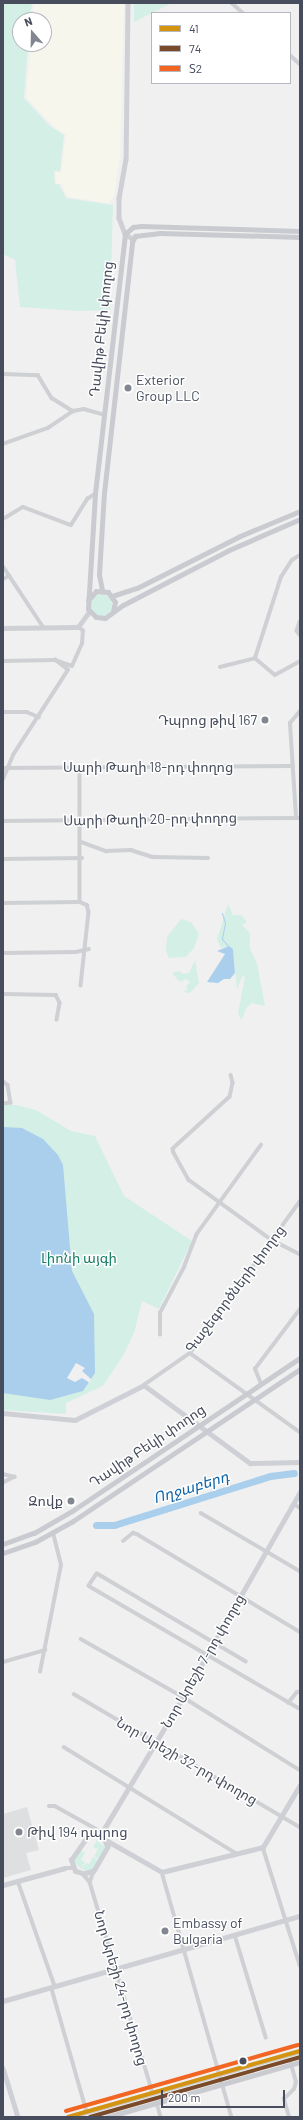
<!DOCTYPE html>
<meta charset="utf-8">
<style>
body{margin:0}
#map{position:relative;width:303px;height:2120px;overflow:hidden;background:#f0f0f0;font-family:Barlow,"Noto Sans Armenian",sans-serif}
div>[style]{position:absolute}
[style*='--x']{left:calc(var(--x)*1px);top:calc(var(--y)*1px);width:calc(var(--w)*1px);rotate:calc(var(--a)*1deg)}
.commercial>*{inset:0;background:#f7f6ec}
.education>*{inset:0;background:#dedfe0}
.green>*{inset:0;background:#d4efe5}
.round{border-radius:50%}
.water>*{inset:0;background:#a9cfed}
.pier>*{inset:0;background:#f0f0f0}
.stream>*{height:1px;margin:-0.5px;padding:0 0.5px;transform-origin:0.5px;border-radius:0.5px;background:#a9cfed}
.river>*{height:7px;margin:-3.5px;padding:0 3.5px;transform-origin:3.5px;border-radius:3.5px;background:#a9cfed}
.street>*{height:3.5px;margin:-1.75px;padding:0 1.75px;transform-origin:1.75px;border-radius:1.75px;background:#ced0d3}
.secondary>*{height:4.5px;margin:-2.25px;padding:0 2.25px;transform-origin:2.25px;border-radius:2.25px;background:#ced0d5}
.primary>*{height:5px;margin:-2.5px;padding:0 2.5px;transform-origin:2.5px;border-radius:2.5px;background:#c9cbd0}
.bus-1>*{height:4px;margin:-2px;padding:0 2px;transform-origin:2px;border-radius:2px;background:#d49412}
.bus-2>*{height:4px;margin:-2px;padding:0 2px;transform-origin:2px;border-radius:2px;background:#7a4b2a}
.bus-3>*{height:4px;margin:-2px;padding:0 2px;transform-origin:2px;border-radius:2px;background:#f26522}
.dots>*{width:11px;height:11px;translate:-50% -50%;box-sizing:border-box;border:2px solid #fff;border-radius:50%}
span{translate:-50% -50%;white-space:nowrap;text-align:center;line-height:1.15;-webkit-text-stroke:3px #fff;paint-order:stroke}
.street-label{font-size:14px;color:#474d5c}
.poi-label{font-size:14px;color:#474d5c}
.left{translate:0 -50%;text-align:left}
.right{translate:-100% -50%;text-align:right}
.park-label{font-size:14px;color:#177e63}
.water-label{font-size:15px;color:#0c64aa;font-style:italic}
.frame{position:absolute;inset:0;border:4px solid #474d5c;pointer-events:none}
.legend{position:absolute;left:151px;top:12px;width:140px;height:72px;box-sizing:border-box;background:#fff;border:1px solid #b5b8be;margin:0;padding:5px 7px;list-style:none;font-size:12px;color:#474d5c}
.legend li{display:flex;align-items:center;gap:8px;height:20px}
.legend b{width:20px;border:1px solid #b5b8be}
.north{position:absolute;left:12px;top:12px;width:40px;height:40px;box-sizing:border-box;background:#fff;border:1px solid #b5b8be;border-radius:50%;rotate:340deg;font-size:11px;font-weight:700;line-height:16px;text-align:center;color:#474d5c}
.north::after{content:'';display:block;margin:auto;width:14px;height:18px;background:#828690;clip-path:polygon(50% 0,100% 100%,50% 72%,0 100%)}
.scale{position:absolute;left:161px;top:2090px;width:124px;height:18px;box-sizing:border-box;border:2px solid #474d5c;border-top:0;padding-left:5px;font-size:12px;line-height:14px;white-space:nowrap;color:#474d5c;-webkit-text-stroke:3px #fff;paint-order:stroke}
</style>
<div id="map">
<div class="commercial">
<div style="clip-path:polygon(34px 3px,124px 3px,120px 155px,114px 196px,109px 203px,68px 197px,61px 183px,56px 184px,55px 172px,61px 173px,66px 135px,52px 125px,26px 97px,31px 44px,44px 44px,44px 20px,33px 20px)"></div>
</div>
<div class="education">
<div style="clip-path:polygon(27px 1807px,39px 1850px,26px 1853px,31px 1870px,3px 1878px,3px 1814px)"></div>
</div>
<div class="green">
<div style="clip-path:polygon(3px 3px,32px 3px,30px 20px,20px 20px,20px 44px,28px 44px,24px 98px,50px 126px,64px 135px,60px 171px,54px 171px,55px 185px,59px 184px,66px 198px,113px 205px,110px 310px,78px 311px,20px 307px,15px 260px,3px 254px)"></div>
<div style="clip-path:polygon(134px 3px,172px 3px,134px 22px)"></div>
<div class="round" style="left:90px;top:594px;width:22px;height:22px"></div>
<div style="clip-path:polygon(228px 904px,233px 915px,241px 915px,247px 922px,242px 925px,250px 933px,250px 949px,257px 963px,265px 1006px,252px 1003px,246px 1008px,242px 1020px,238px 1014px,245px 976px,242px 977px,237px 989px,233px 949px,229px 946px,221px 948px,217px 939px)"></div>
<div style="clip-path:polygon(181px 919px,191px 922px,199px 934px,194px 948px,186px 957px,169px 958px,166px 951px,167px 937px)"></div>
<div style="clip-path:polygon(195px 960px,199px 983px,190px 993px,183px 992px,188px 989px,186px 987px,190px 982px,186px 979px,180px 982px,172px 973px,179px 971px,183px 974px,189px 973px)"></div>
<div style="clip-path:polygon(3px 1105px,16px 1105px,36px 1110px,71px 1131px,95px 1136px,124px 1196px,192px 1241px,159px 1309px,142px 1301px,134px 1333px,124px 1354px,103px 1386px,66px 1403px,66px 1414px,3px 1410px)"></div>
<div style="clip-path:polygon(97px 1840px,105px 1847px,100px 1860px,94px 1856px,98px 1849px,93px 1847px)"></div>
<div style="clip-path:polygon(79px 1849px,85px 1853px,81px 1860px,85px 1862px,81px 1869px,73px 1861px)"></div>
<div style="clip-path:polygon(93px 1857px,99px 1860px,93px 1869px,87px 1872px,82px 1869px,86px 1863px,89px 1864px)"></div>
</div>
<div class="water">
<div style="clip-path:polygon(229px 946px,233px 949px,235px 973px,230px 979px,224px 979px,218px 983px,207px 982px,225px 954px,217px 951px)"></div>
<div style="clip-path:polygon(3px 1127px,22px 1128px,43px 1139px,58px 1155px,63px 1165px,72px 1271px,94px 1314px,95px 1373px,83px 1391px,50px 1400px,3px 1393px)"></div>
</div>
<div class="pier">
<div style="clip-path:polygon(76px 1363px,85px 1368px,82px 1371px,91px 1379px,90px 1383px,82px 1378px,75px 1382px,67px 1378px)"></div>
</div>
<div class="stream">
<div style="--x:222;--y:913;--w:10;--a:73"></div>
<div style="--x:225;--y:923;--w:16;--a:101"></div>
<div style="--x:222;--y:939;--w:9;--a:49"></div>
</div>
<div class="river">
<div style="--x:96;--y:1525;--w:18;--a:0"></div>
<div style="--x:114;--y:1525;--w:164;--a:-17.4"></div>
<div style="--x:270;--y:1476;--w:24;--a:-7"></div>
</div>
<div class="street">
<div style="--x:232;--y:3;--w:15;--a:42"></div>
<div style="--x:290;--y:55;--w:13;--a:42"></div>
<div style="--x:3;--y:374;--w:35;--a:2"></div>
<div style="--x:38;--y:375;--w:27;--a:59"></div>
<div style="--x:52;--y:398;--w:25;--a:32"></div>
<div style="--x:3;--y:444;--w:48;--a:-19.6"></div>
<div style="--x:48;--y:428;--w:30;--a:-34"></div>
<div style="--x:73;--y:411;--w:11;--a:-10"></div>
<div style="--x:84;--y:409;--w:22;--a:16"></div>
<div style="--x:3;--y:519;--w:23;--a:-31"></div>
<div style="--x:23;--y:507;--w:51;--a:20.6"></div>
<div style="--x:71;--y:525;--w:31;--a:-58"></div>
<div style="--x:87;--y:499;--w:9;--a:-32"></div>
<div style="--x:3;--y:566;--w:74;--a:56.5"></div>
<div style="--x:3;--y:579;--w:7;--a:-27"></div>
<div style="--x:300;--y:622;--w:9;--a:108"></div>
<div style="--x:297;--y:631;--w:5;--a:53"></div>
<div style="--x:255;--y:658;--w:85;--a:-72.2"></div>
<div style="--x:281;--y:577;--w:20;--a:-57"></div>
<div style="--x:292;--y:560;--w:9;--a:-32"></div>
<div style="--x:255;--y:658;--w:26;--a:40"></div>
<div style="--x:275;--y:675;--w:29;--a:-29"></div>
<div style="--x:3;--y:661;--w:52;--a:-1.1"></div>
<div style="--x:55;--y:660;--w:18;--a:19"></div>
<div style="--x:72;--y:666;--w:24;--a:-66"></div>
<div style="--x:82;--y:644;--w:13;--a:-86"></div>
<div style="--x:83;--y:631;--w:6;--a:-141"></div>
<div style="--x:220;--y:667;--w:36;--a:-14"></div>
<div style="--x:3;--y:712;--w:24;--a:0"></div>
<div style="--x:27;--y:712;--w:13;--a:23"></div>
<div style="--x:3;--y:768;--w:290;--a:-0.4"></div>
<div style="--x:80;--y:768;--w:134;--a:90"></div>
<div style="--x:3;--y:779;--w:26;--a:-67"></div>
<div style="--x:13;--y:755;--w:101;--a:-57.1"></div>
<div style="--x:68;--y:670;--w:16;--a:-142"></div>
<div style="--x:296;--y:817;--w:94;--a:-93.7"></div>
<div style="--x:290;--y:723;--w:16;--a:-50"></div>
<div style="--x:3;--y:821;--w:297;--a:-0.6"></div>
<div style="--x:81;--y:842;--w:27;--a:20"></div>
<div style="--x:106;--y:851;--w:25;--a:-2"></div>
<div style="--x:131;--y:850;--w:23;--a:18"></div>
<div style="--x:153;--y:857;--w:55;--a:1"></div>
<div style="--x:3;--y:859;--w:79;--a:-0.7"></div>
<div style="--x:3;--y:903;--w:77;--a:-0.7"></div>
<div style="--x:80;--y:902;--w:8;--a:23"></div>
<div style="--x:87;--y:905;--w:7;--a:74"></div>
<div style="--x:89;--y:912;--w:74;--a:96.2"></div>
<div style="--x:3;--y:953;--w:73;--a:-0.8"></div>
<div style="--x:76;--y:952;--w:13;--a:-13"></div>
<div style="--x:3;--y:994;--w:53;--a:1.1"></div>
<div style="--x:56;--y:995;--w:9;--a:63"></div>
<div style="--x:60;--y:1003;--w:17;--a:100"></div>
<div style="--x:231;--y:1075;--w:8;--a:76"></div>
<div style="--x:233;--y:1083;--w:14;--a:102"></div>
<div style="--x:230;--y:1097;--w:77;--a:137.6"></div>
<div style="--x:173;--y:1149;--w:4;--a:76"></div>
<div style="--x:174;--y:1153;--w:31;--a:61"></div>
<div style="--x:189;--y:1180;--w:102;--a:35.9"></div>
<div style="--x:272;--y:1240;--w:31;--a:27"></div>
<div style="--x:3;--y:1081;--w:6;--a:39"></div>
<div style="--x:8;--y:1085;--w:18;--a:81"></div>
<div style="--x:11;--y:1103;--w:8;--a:173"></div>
<div style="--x:160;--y:1335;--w:22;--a:-90"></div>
<div style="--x:160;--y:1313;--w:52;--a:-62.4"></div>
<div style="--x:184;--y:1267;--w:34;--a:-69"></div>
<div style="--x:196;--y:1235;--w:111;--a:-54.2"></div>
<div style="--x:190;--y:1353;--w:135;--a:35.7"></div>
<div style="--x:261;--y:1384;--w:16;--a:-112"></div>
<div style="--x:255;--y:1369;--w:75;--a:-53.1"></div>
<div style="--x:144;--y:1385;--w:56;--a:-34.8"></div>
<div style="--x:190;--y:1353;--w:188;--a:-54.1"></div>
<div style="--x:3;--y:1474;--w:12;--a:14"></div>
<div style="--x:15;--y:1477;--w:13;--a:153"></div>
<div style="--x:294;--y:1504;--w:7;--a:34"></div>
<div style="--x:201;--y:1513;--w:115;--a:30.4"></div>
<div style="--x:123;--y:1541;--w:13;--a:-39"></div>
<div style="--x:133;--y:1533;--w:4;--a:14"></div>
<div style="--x:137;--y:1534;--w:190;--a:31"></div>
<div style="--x:81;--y:1639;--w:117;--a:29.6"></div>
<div style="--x:183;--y:1697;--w:138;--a:32"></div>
<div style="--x:3;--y:1662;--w:44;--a:-15.9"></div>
<div style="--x:246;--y:1662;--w:173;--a:-149.4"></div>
<div style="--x:97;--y:1574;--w:14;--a:124"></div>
<div style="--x:89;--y:1586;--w:244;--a:30.2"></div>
<div style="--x:40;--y:1672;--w:109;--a:-78.9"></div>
<div style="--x:61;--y:1565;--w:33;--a:-104"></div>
<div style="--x:74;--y:1694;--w:262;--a:30.5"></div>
<div style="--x:288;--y:1703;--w:14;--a:-51"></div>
<div style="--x:297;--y:1692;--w:3;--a:0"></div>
<div style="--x:64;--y:1747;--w:203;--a:31.7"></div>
<div style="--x:49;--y:1806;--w:6;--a:0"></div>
<div style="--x:55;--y:1806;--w:51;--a:29.1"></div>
<div style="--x:263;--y:1847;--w:124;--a:72.6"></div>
<div style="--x:162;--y:1872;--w:255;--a:74.1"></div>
<div style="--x:83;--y:1874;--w:11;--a:49"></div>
<div style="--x:90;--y:1882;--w:220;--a:73.4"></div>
<div style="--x:18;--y:1881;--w:111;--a:70.6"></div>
<div style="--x:55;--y:1986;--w:4;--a:135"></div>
<div style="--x:52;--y:1989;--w:128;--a:74.1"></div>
<div style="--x:90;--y:1882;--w:10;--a:-73"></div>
<div style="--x:235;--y:1935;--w:107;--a:73.1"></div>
<div style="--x:157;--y:2103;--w:15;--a:74"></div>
<div style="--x:289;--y:2117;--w:19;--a:-106"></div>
<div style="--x:284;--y:2099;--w:14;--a:-45"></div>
<div style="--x:294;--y:2089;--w:7;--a:-74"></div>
<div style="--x:296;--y:2082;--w:18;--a:-106"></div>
</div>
<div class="secondary">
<div style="--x:128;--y:3;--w:156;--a:90.7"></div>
<div style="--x:126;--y:159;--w:39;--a:100"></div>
<div style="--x:119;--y:197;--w:21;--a:90"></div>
<div style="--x:119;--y:218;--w:17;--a:69"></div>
<div style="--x:125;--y:234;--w:9;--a:32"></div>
<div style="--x:3;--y:628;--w:75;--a:-0.8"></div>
<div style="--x:78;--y:627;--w:19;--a:-54"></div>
<div style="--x:3;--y:1413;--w:72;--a:5.6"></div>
<div style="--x:75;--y:1420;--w:77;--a:-26.9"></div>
<div style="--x:144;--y:1385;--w:132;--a:36.3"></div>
<div style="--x:250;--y:1463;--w:50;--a:-1.1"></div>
<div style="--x:89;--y:1834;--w:13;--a:4"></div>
<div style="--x:102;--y:1835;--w:13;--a:63"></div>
<div style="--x:108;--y:1847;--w:28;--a:120"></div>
<div style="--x:94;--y:1871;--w:10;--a:163"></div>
<div style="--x:84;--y:1874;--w:9;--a:-162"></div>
<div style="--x:75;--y:1871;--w:12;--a:-110"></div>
<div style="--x:71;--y:1860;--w:32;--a:-55"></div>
<div style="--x:96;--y:1834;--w:9;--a:-32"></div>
<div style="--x:104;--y:1829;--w:154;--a:-59.1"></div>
<div style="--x:183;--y:1697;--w:236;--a:-60.3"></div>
<div style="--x:106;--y:1840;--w:64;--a:29.7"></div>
<div style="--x:162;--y:1872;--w:104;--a:-13.9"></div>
<div style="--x:263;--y:1847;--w:72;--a:-59.2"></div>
<div style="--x:3;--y:1885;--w:64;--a:-15.3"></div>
<div style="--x:65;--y:1868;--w:8;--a:0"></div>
<div style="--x:3;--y:2001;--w:309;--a:-16"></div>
<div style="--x:3;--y:2068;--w:51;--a:73"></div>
</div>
<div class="primary">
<div style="--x:300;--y:231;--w:159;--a:-178.2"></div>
<div style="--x:141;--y:226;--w:8;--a:173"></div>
<div style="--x:133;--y:227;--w:11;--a:139"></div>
<div style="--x:125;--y:234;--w:262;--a:96.6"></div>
<div style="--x:95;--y:494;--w:115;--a:93.5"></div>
<div style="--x:88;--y:609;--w:11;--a:45"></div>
<div style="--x:96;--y:617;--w:9;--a:6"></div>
<div style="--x:105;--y:618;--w:22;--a:-36"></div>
<div style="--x:123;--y:605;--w:119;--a:-27.4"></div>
<div style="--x:229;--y:550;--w:77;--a:-23.6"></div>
<div style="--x:102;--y:590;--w:16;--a:-101"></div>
<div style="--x:99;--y:574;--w:81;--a:-86.5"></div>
<div style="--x:104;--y:493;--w:253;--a:-83.6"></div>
<div style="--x:132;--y:242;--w:7;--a:-63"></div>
<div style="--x:135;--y:236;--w:25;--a:-7"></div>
<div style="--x:160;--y:233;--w:140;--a:1.6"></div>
<div style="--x:112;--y:596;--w:26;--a:-18"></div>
<div style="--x:137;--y:588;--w:115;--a:-26.8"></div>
<div style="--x:240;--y:536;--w:65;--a:-22.6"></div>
<div style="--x:88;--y:600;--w:12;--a:-48"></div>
<div style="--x:96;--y:591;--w:12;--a:5"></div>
<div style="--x:108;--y:592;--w:12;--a:55"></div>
<div style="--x:115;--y:602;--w:9;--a:103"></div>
<div style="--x:3;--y:1544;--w:33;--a:-20"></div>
<div style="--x:34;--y:1533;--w:44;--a:-30.1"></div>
<div style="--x:72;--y:1511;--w:275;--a:-33.9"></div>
<div style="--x:3;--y:1553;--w:34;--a:-19"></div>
<div style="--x:35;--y:1542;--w:43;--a:-28.9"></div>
<div style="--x:73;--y:1521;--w:273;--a:-33.8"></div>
<div style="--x:68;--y:2117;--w:241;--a:-15.9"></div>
<div style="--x:107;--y:2117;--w:201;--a:-15.9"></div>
</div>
<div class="bus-1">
<div style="--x:68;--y:2117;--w:241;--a:-15.9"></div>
</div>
<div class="bus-2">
<div style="--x:90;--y:2117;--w:218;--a:-15.9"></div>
</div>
<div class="bus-3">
<div style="--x:66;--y:2111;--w:241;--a:-15.9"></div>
</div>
<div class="dots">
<div style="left:128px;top:388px;background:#828690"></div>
<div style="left:265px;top:720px;background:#828690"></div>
<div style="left:71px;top:1501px;background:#828690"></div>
<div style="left:19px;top:1832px;background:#828690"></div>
<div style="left:165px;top:1931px;background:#828690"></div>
<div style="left:243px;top:2061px;background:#474d5c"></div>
</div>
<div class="street-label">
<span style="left:101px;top:329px;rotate:-84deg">Դավիթ Բեկի փողոց</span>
<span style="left:148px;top:767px">Սարի Թաղի 18-րդ փողոց</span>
<span style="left:150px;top:819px;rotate:-1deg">Սարի Թաղի 20-րդ փողոց</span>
<span style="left:235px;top:1289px;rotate:-53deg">Գաջեգործների փողոց</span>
<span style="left:147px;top:1446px;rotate:-34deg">Դավիթ Բեկի փողոց</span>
<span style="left:203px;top:1661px;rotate:-60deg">Նոր Արեշի 7-րդ փողոց</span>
<span style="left:187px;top:1761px;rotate:30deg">Նոր Արեշի 32-րդ փողոց</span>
<span style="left:121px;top:1988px;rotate:74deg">Նոր Արեշի 24-րդ փողոց</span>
</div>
<div class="poi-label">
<span class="left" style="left:136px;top:388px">Exterior<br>Group LLC</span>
<span class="right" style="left:257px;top:720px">Դպրոց թիվ 167</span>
<span class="right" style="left:63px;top:1501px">Զովք</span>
<span class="left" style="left:27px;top:1832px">Թիվ 194 դպրոց</span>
<span class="left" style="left:173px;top:1931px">Embassy of<br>Bulgaria</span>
</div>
<div class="park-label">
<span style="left:79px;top:1258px">Լիոնի այգի</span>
</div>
<div class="water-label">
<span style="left:191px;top:1487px;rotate:-17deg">Ողջաբերդ</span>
</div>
<div class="frame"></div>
<ul class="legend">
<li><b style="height:5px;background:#d49412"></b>41</li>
<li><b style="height:5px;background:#7a4b2a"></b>74</li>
<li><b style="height:5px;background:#f26522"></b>Տ2</li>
</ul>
<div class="north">N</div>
<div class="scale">200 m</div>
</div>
